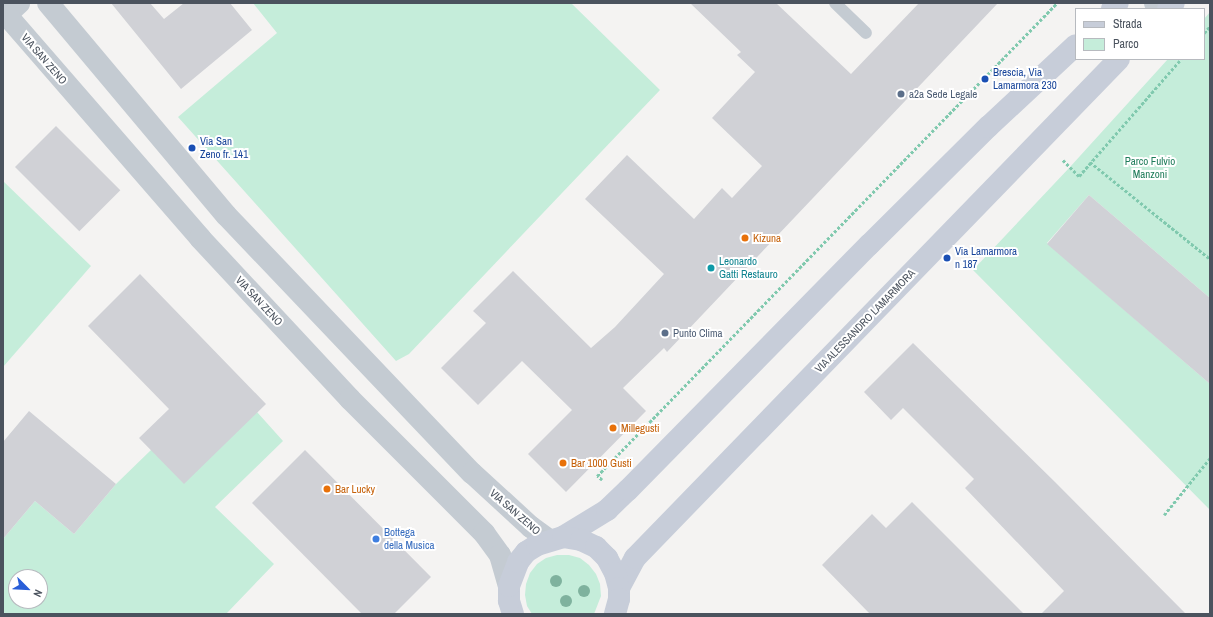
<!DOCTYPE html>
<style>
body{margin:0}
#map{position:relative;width:1213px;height:617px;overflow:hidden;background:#f4f3f2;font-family:"Archivo Narrow",sans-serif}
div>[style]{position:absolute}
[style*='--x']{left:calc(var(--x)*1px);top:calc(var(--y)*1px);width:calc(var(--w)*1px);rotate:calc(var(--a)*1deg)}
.green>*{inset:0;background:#c5edda}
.building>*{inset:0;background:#d0d1d6;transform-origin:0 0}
.path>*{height:2.5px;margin-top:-1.25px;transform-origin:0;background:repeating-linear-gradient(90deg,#80c9ae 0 3px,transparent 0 5px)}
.service>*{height:12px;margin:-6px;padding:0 6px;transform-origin:6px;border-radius:6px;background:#c4cbd2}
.minor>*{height:22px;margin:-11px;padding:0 11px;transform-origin:11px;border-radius:11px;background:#c4cbd2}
.tertiary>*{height:22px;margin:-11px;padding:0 11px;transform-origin:11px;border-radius:11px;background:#c4cbd2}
.secondary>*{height:22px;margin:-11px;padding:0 11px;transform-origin:11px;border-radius:11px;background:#c7cdd9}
.trees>*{width:12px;height:12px;margin:-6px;border-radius:50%;background:#7fb29e}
.dots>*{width:11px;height:11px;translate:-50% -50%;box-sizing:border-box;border:2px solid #fff;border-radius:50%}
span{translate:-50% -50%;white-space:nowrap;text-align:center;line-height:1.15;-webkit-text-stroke:4px #fff;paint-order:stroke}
.street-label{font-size:11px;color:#4b535e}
.transit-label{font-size:11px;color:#164399}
.left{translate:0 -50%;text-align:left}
.service-label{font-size:11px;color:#4e5e75}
.park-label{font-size:11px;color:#1f7c5a}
.food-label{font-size:11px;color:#c56008}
.culture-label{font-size:11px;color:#0d838f}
.shop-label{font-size:11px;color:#366cbe}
.frame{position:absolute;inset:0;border:4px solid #4b535e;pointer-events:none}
.legend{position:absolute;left:1075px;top:8px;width:130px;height:52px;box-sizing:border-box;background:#fff;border:1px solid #b7babf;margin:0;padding:5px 7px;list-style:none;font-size:12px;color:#4b535e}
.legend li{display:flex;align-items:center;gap:8px;height:20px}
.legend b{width:20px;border:1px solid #b7babf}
.north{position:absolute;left:8px;top:569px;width:40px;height:40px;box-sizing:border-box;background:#fff;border:1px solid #b7babf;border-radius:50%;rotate:114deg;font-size:11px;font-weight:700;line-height:16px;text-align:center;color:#4b535e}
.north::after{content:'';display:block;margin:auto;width:14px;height:18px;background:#295ed8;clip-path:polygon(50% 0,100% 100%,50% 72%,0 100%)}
</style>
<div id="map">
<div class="green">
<div style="clip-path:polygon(253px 3px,571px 3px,660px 90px,409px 354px,396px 361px,178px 117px,277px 33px)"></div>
<div style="clip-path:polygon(1210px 12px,1210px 298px,1089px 195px,1047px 243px,1210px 384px,1210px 510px,973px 270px,1070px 167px,1168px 59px,1204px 59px,1204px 19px)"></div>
<div style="clip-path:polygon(3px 181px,91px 266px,3px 367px)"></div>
<div style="clip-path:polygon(evenodd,257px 412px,283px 441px,215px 507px,274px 564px,226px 614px,3px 614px,3px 539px,35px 501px,74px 534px,116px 484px,151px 450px,257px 412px,16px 577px,40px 577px,40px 601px,16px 601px,16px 577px)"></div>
<div style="clip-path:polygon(557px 555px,569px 555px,580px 558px,589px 565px,596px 574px,600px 584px,601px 596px,594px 614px,532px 614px,527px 606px,525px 595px,526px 584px,530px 573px,537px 564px,546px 558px)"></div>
</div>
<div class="building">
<div style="clip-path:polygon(111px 3px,150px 3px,164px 19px,184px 3px,230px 3px,252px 30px,181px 89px)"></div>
<div style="clip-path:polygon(690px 3px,776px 3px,851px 74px,919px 3px,998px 3px,667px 352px,664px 348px,623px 388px,646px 411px,566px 492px,528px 454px,572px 410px,522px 361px,478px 405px,441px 368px,486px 323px,473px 311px,513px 271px,591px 348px,615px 327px,664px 274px,585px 199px,627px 155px,694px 219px,722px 188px,732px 198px,762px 166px,712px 118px,755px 72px,737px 55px,741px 52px)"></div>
<div style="left:56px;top:126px;width:91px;height:58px;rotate:45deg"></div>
<div style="clip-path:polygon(1089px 195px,1210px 298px,1210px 384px,1047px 244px)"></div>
<div style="clip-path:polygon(140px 274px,266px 404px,184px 484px,139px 438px,169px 409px,88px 326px)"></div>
<div style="clip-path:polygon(913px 343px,1055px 482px,1186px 614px,1041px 614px,1064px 591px,965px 488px,974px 479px,903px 408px,891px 420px,864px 392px)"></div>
<div style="clip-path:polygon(29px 411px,116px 484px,74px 534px,35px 501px,3px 539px,3px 442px)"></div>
<div style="clip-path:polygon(305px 450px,431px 577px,394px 614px,362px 614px,252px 503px)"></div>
<div style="clip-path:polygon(912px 502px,1024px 614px,870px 614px,822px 565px,872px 514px,886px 528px)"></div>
</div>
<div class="path">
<div style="--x:1204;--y:33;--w:9;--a:-49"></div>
<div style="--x:1063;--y:160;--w:23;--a:45"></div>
<div style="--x:1079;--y:176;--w:155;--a:-48.9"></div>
<div style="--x:1090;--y:162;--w:154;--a:38.9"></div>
<div style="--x:602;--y:480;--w:6;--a:-141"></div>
<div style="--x:597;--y:476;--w:660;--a:-45.8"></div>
<div style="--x:1164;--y:515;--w:73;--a:-51.1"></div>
</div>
<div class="service">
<div style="--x:835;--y:3;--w:43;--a:44.1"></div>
</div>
<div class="minor">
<div style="--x:1155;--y:3;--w:8;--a:45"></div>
<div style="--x:3;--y:18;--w:22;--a:-43"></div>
</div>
<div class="tertiary">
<div style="--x:48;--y:3;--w:277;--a:50"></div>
<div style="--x:226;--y:215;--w:356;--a:46.4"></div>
<div style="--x:472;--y:473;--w:80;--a:42.5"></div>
<div style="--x:531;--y:527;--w:22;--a:36"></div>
<div style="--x:3;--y:11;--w:301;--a:49"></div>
<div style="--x:200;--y:238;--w:220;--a:47"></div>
<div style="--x:350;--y:399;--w:190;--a:45"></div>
<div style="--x:484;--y:533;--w:27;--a:54"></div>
<div style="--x:500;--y:555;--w:32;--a:74"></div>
</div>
<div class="secondary">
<div style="--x:1112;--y:9;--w:8;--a:-45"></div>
<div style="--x:1168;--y:9;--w:8;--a:-45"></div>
<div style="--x:563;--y:537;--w:52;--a:-31.5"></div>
<div style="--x:607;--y:510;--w:29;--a:-44"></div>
<div style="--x:628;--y:490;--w:344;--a:-45.5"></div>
<div style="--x:869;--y:245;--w:168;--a:-44.8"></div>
<div style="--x:988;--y:127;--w:120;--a:-43"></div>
<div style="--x:619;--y:588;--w:34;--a:-62"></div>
<div style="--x:635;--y:558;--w:695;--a:-45.87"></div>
<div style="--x:513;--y:614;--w:14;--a:-107"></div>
<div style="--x:509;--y:601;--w:15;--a:-90"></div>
<div style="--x:509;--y:586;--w:26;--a:-69"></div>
<div style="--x:518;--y:562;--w:13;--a:-51"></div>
<div style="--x:526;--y:552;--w:13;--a:-32"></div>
<div style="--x:537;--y:545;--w:27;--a:-17"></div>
<div style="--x:563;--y:537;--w:18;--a:9"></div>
<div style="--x:581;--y:540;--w:17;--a:25"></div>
<div style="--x:596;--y:547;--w:16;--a:45"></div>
<div style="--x:607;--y:558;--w:17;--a:62"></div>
<div style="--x:615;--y:573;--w:16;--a:75"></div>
<div style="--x:619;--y:588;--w:11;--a:90"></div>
<div style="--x:619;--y:599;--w:16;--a:105"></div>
</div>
<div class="trees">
<div style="left:556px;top:581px"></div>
<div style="left:584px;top:591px"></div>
<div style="left:566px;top:601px"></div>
</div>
<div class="dots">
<div style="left:985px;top:79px;background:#1a4fb4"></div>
<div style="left:901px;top:94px;background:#5c6f8a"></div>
<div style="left:192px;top:148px;background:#1a4fb4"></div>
<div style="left:745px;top:238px;background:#e8710a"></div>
<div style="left:947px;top:258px;background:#1a4fb4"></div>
<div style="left:711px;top:268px;background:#0f9aa8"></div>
<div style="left:665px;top:333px;background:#5c6f8a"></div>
<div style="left:613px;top:428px;background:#e8710a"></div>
<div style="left:563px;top:463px;background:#e8710a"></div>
<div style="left:327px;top:489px;background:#e8710a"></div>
<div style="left:376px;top:539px;background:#3f7fe0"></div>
</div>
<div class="street-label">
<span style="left:44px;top:59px;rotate:49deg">VIA SAN ZENO</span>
<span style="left:259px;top:301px;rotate:47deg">VIA SAN ZENO</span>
<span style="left:865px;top:321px;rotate:-46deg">VIA ALESSANDRO LAMARMORA</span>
<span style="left:515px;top:512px;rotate:41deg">VIA SAN ZENO</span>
</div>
<div class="transit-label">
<span class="left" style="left:993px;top:79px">Brescia, Via<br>Lamarmora 230</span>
<span class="left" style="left:200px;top:148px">Via San<br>Zeno fr. 141</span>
<span class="left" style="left:955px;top:258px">Via Lamarmora<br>n 187</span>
</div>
<div class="service-label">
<span class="left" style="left:909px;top:94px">a2a Sede Legale</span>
<span class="left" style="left:673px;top:333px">Punto Clima</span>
</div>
<div class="park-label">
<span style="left:1150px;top:168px">Parco Fulvio<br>Manzoni</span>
</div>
<div class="food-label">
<span class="left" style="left:753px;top:238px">Kizuna</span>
<span class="left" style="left:621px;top:428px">Millegusti</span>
<span class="left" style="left:571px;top:463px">Bar 1000 Gusti</span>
<span class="left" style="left:335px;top:489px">Bar Lucky</span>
</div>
<div class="culture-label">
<span class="left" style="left:719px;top:268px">Leonardo<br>Gatti Restauro</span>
</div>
<div class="shop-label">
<span class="left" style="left:384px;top:539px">Bottega<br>della Musica</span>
</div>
<div class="frame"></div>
<ul class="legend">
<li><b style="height:5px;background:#c7cdd9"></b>Strada</li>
<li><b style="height:11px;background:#c5edda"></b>Parco</li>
</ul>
<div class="north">N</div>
</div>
